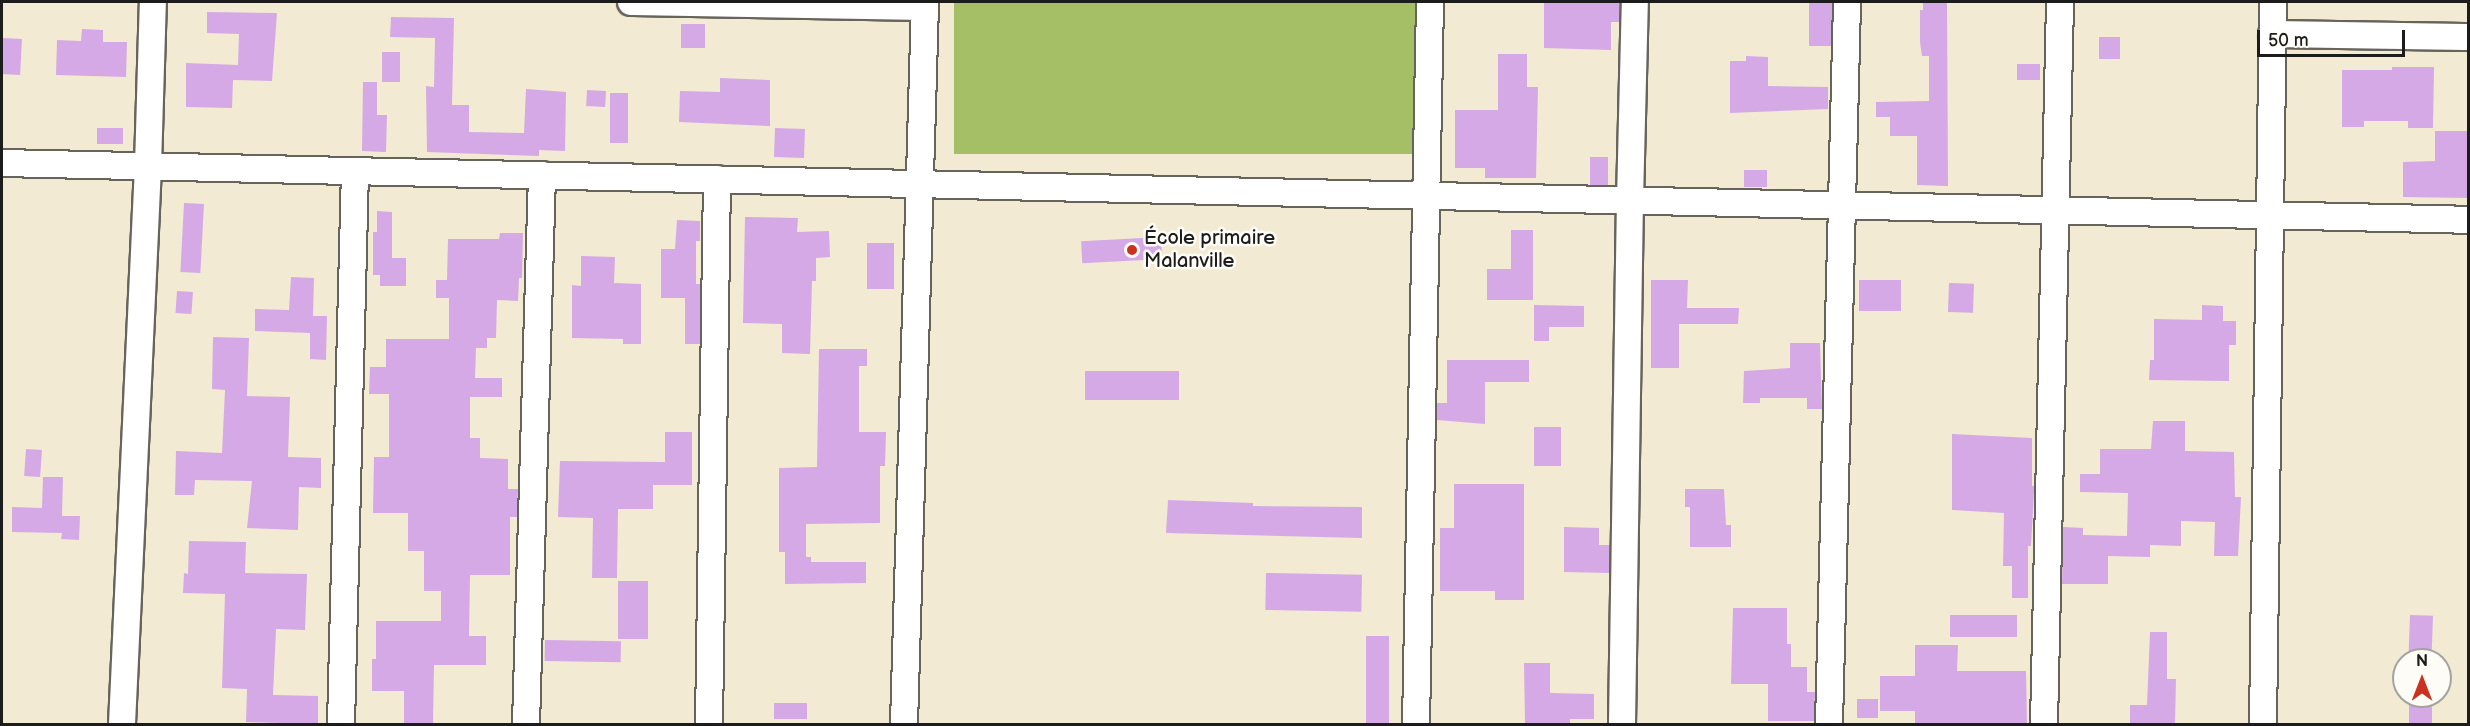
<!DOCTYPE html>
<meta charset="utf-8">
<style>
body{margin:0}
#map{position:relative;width:2470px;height:726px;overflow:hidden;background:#f2ead2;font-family:"Balsamiq Sans",sans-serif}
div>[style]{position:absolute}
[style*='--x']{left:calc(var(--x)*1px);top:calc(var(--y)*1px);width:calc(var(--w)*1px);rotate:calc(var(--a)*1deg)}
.green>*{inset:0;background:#a4bf65;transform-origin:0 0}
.building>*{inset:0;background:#d5a9e6;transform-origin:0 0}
.roads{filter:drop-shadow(2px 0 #67645c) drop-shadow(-2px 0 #67645c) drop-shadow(0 2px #67645c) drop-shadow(0 -2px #67645c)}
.minor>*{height:26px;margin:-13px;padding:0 13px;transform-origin:13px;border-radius:13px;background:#fff}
.dots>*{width:16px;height:16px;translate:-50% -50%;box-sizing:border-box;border:3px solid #fdfcf7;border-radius:50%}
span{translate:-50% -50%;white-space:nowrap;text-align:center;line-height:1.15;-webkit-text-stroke:5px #fdfcf7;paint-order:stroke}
.poi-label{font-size:20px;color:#1c1c1c}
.left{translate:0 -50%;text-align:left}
.frame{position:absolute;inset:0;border:3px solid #1c1c1c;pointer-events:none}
.north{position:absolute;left:2392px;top:648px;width:60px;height:60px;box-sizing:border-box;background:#fdfcf7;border:2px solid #a3a29f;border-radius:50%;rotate:0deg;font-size:16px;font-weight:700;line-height:24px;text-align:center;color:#1c1c1c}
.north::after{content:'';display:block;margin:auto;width:21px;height:27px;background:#c8321e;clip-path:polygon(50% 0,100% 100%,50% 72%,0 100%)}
.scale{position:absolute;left:2257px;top:30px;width:148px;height:27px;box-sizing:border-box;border:3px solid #1c1c1c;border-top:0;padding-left:8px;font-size:18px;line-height:21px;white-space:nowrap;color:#1c1c1c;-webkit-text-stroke:4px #fdfcf7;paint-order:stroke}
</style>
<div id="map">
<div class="green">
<div style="left:954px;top:2px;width:462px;height:152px"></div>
</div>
<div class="building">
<div style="clip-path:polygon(1544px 2px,1620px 2px,1620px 22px,1611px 22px,1611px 50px,1544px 48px)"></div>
<div style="left:1809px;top:2px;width:23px;height:44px"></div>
<div style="clip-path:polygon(1923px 2px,1947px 2px,1948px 186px,1917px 185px,1917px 136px,1890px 136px,1890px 117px,1876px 117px,1876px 102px,1929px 101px,1929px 56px,1922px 56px,1920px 42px,1920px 10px,1923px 10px)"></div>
<div style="clip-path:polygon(207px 12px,277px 13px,272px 81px,233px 80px,232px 108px,186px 107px,186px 63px,238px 65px,239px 34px,207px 33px)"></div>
<div style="clip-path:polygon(391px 17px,454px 18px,452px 105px,469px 105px,469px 132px,524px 133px,526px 89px,566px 92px,565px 151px,539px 150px,539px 156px,427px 152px,426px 86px,434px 87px,435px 38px,390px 37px)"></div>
<div style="left:681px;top:24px;width:24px;height:24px"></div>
<div style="clip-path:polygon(82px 29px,103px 30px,103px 42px,127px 42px,126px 77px,56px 75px,57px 40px,81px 41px)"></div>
<div style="left:2099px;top:37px;width:21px;height:22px"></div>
<div style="left:2px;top:38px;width:20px;height:36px;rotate:3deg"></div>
<div style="left:382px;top:52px;width:18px;height:30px"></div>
<div style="clip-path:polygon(1498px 54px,1527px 54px,1527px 87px,1538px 87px,1536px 178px,1485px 178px,1485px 168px,1455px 168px,1455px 110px,1498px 110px)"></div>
<div style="clip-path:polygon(1746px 56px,1768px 57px,1768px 86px,1828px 87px,1828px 109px,1730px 113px,1730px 61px,1746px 61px)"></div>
<div style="left:2017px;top:64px;width:23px;height:16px"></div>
<div style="clip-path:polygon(2392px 67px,2434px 67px,2433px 128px,2408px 128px,2408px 121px,2364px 121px,2364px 127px,2342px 127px,2342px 70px,2392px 70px)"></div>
<div style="clip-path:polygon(720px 78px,770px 80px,770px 126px,679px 122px,680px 91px,720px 92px)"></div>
<div style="clip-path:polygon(363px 82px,377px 82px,377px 115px,387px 115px,386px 152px,362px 151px)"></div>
<div style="left:587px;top:90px;width:19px;height:16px;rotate:3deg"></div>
<div style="left:610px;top:93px;width:18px;height:50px"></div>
<div style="left:97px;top:128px;width:26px;height:16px"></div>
<div style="left:775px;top:128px;width:30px;height:29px;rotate:2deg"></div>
<div style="clip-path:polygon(2435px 131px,2468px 131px,2469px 198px,2403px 197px,2403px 162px,2435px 161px)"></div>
<div style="left:1590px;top:157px;width:18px;height:28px"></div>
<div style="left:1744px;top:170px;width:23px;height:17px"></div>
<div style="left:184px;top:203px;width:20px;height:69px;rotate:3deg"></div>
<div style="clip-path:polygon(377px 211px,392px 212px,392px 258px,406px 258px,406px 286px,380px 286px,380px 275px,373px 275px,373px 232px,377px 232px)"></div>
<div style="clip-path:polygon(745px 217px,798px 218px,797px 232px,829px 231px,830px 257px,816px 258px,816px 281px,812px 281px,810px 354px,782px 353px,782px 324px,743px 323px)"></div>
<div style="clip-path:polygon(677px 220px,700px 221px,700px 241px,696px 241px,696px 284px,700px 284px,700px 344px,685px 344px,685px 298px,661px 298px,661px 249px,675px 249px)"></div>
<div style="clip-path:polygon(1511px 230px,1533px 230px,1533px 300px,1487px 300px,1487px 269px,1511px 269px)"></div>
<div style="clip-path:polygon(500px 233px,523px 233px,522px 278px,519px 278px,518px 301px,497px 300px,496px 338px,487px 338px,487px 348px,476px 348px,475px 378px,502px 378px,502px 397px,470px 397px,470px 438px,480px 438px,480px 458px,508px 459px,508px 489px,518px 489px,517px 517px,510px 517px,510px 575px,470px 575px,469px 636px,486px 636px,486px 665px,434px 665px,433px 724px,404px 724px,404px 691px,372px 691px,372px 659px,376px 659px,376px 621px,441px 621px,441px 591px,424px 591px,424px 551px,408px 551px,408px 513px,373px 513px,374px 457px,389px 457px,389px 394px,369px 394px,370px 367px,386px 367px,386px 339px,449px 339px,449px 298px,436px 298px,436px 280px,447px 280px,448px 239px,499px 239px)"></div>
<div style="left:1161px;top:237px;width:22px;height:80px;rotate:87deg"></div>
<div style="left:867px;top:243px;width:27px;height:46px"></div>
<div style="clip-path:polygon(581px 256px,615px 257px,614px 283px,641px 284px,641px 344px,623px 344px,623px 339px,572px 338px,572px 285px,581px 286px)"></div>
<div style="clip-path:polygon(291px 277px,314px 278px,313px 316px,327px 316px,326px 360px,310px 359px,310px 333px,255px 331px,255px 309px,289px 310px)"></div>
<div style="clip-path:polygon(1651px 280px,1688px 280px,1687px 308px,1739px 308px,1738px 324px,1679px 324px,1679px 368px,1651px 368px)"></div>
<div style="left:1901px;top:280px;width:31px;height:42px;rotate:90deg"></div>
<div style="left:1949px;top:283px;width:25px;height:29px;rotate:2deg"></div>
<div style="left:177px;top:291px;width:16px;height:22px;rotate:4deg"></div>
<div style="clip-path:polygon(1534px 305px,1584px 306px,1584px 327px,1549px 327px,1549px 341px,1534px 341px)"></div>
<div style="clip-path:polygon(2202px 305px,2223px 306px,2223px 321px,2236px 321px,2236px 345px,2229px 345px,2229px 381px,2149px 380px,2150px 360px,2154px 360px,2154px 319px,2202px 320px)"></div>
<div style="clip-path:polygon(213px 337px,249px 338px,247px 396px,290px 397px,288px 457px,321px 458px,321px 488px,299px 487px,298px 530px,247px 528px,252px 481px,195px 480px,194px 495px,175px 495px,176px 451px,222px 453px,225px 390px,212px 389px)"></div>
<div style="clip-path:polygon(1790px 343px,1820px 343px,1822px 409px,1807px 409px,1807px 398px,1760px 398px,1760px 403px,1743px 403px,1744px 371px,1790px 368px)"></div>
<div style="clip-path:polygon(819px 349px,867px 349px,867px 366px,859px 366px,859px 432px,886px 432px,885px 466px,880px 466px,880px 523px,806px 524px,806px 557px,811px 557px,811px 562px,866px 562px,866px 583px,785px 584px,785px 552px,779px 552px,779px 468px,817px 467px)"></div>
<div style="clip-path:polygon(1447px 360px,1529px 360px,1529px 382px,1485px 382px,1485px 424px,1437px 420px,1437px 403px,1447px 403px)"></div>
<div style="left:1179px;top:371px;width:29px;height:94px;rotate:90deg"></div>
<div style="clip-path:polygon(2153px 421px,2185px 421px,2185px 451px,2234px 452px,2235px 497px,2241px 497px,2238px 556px,2214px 556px,2215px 522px,2181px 521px,2181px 546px,2150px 545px,2150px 557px,2108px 556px,2108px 584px,2062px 584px,2063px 527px,2083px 528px,2083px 535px,2127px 536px,2128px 493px,2080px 492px,2080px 474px,2100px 474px,2100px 449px,2151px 449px)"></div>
<div style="left:1534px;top:427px;width:27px;height:39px"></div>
<div style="clip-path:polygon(665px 432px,692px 432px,692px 485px,653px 485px,653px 509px,618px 509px,617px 578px,592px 578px,593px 518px,558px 517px,560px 461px,665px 462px)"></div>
<div style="clip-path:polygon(1952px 434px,2032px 438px,2032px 486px,2034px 486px,2034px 492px,2031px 546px,2028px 546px,2028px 598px,2012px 598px,2012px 566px,2003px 566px,2004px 513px,1952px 510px)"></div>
<div style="left:26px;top:449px;width:16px;height:27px;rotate:4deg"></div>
<div style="clip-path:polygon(43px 477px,63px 477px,62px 516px,80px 516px,79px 540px,61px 539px,62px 533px,12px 532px,12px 507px,42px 508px)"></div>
<div style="clip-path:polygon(1454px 484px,1524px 484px,1524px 600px,1495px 600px,1495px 591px,1440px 591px,1440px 528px,1454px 528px)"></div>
<div style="clip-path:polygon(1685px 489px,1724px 489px,1726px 525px,1731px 525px,1731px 547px,1690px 547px,1690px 507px,1685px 507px)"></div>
<div style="clip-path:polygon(1168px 500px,1253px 503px,1253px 506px,1362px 507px,1362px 538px,1166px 533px)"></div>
<div style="clip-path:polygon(1564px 527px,1599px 528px,1599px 545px,1610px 545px,1609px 573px,1564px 572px)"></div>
<div style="clip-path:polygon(189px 541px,246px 542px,245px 573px,307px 574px,305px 630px,276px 629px,273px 695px,318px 696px,318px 724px,246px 722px,247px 689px,222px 688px,225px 594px,183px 593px,184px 573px,188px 574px)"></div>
<div style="left:1266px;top:573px;width:96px;height:37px;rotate:1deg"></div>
<div style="left:618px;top:581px;width:30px;height:58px"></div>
<div style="clip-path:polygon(1733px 608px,1787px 608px,1787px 644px,1791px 644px,1791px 667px,1807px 667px,1807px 692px,1815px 692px,1814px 721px,1768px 721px,1768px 684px,1731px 684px)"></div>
<div style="left:1950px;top:615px;width:67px;height:22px"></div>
<div style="left:2410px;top:615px;width:23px;height:45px;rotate:2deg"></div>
<div style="clip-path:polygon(2150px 632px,2167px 632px,2167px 679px,2176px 679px,2175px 724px,2130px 724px,2130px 705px,2147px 705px)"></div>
<div style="left:1366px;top:636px;width:23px;height:88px"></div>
<div style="left:545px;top:640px;width:76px;height:21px;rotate:1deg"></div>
<div style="clip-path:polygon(1915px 645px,1958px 645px,1957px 671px,2026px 671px,2027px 724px,1915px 724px,1915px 711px,1880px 711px,1880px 676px,1915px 676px)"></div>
<div style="clip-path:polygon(1524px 663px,1550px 663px,1550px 693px,1594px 694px,1594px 719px,1570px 719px,1570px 724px,1525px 724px)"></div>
<div style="left:2409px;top:696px;width:23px;height:28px"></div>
<div style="left:1857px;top:699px;width:21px;height:19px"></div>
<div style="left:774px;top:703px;width:33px;height:16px"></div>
</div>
<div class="roads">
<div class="minor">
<div style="--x:631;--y:2;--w:294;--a:1"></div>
<div style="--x:2272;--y:34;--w:196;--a:0.9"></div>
<div style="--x:2;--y:163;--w:2467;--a:1.32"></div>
<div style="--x:122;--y:724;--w:559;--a:-87.33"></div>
<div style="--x:148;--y:166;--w:164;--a:-88.3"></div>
<div style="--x:341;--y:724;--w:553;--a:-88.55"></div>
<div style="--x:526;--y:724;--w:549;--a:-88.33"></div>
<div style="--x:709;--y:724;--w:545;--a:-89.16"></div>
<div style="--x:904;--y:724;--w:722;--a:-88.33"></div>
<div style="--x:1416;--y:724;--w:722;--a:-88.89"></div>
<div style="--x:1622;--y:724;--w:524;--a:-89.13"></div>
<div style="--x:1630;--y:200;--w:198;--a:-88.6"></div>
<div style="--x:1829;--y:724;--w:722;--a:-88.57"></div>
<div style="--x:2044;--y:724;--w:722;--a:-88.73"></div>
<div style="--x:2263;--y:724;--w:722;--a:-89.21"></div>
</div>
</div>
<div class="dots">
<div style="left:1132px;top:250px;background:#c8321e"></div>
</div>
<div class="poi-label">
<span class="left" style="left:1144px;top:250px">École primaire<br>Malanville</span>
</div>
<div class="frame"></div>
<div class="north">N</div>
<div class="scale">50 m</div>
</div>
